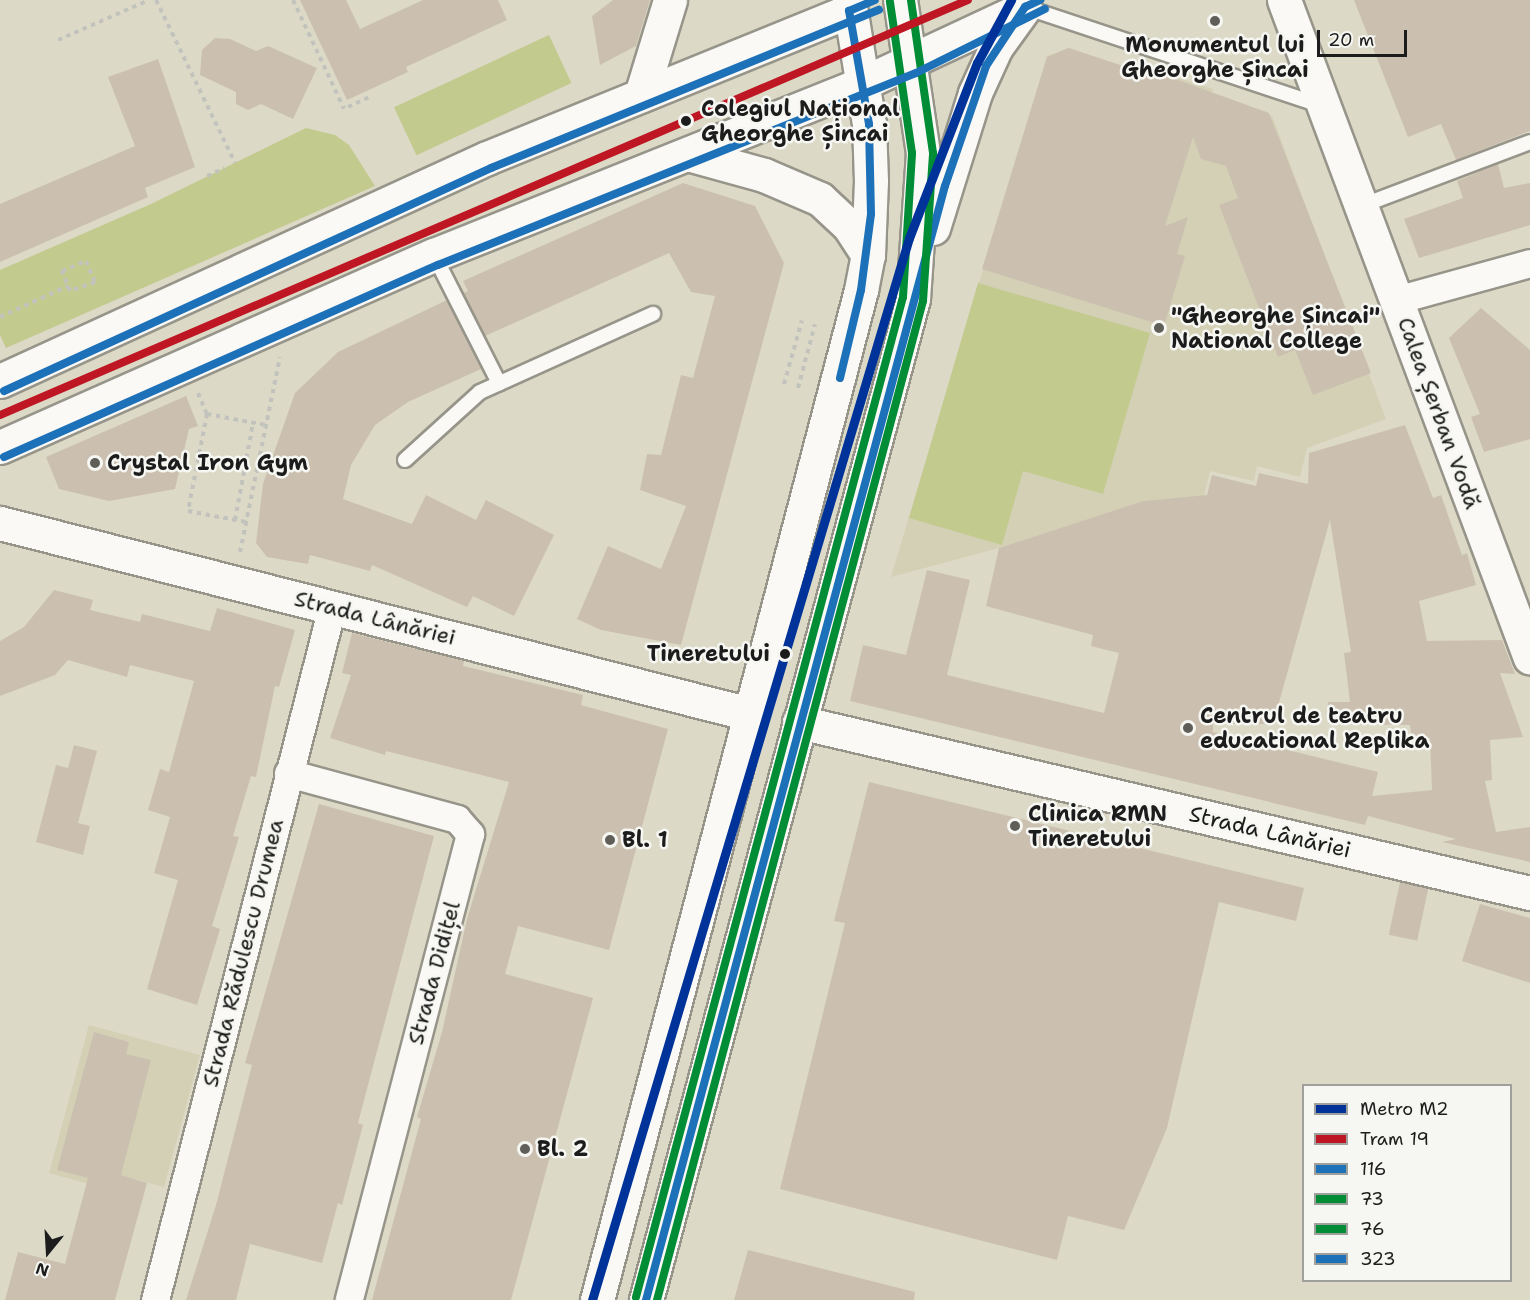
<!DOCTYPE html>
<meta charset="utf-8">
<style>
body{margin:0}
#map{position:relative;width:1530px;height:1300px;overflow:hidden;background:#dcd9c6;font-family:"Shantell Sans",sans-serif}
div>[style]{position:absolute}
[style*='--x']{left:calc(var(--x)*1px);top:calc(var(--y)*1px);width:calc(var(--w)*1px);rotate:calc(var(--a)*1deg)}
.built>*{inset:0;background:#d3d0b5}
.green>*{inset:0;background:#c3ca8e;transform-origin:0 0}
.building>*{inset:0;background:#cbc0af;transform-origin:0 0}
.path>*{height:4px;margin-top:-2px;transform-origin:0;background:repeating-linear-gradient(90deg,#c3c3be 0 4.5px,transparent 0 9px)}
.roads{filter:drop-shadow(2px 0 #97958a) drop-shadow(-2px 0 #97958a) drop-shadow(0 2px #97958a) drop-shadow(0 -2px #97958a)}
.service>*{height:14px;margin:-7px;padding:0 7px;transform-origin:7px;border-radius:7px;background:#faf9f6}
.minor>*{height:27px;margin:-13.5px;padding:0 13.5px;transform-origin:13.5px;border-radius:13.5px;background:#faf9f6}
.tertiary>*{height:33px;margin:-16.5px;padding:0 16.5px;transform-origin:16.5px;border-radius:16.5px;background:#faf9f6}
.secondary>*{height:33px;margin:-16.5px;padding:0 16.5px;transform-origin:16.5px;border-radius:16.5px;background:#faf9f6}
.primary>*{height:33px;margin:-16.5px;padding:0 16.5px;transform-origin:16.5px;border-radius:16.5px;background:#faf9f6}
.bus-1>*{height:8px;margin:-4px;padding:0 4px;transform-origin:4px;border-radius:4px;background:#1d71b8}
.bus-2>*{height:8px;margin:-4px;padding:0 4px;transform-origin:4px;border-radius:4px;background:#008d36}
.bus-3>*{height:8px;margin:-4px;padding:0 4px;transform-origin:4px;border-radius:4px;background:#008d36}
.bus-4>*{height:8px;margin:-4px;padding:0 4px;transform-origin:4px;border-radius:4px;background:#1d71b8}
.tram-1>*{height:8px;margin:-4px;padding:0 4px;transform-origin:4px;border-radius:4px;background:#be1622}
.metro-1>*{height:9px;margin:-4.5px;padding:0 4.5px;transform-origin:4.5px;border-radius:4.5px;background:#039}
.dots>*{width:16px;height:16px;translate:-50% -50%;box-sizing:border-box;border:3px solid #f6f6f2;border-radius:50%}
span{translate:-50% -50%;white-space:nowrap;text-align:center;line-height:1.15;-webkit-text-stroke:5px #f6f6f2;paint-order:stroke}
.poi-label{font-size:22px;color:#1c1c1c;font-weight:700}
.left{translate:0 -50%;text-align:left}
.stop-label{font-size:22px;color:#1c1c1c;font-weight:700}
.right{translate:-100% -50%;text-align:right}
.street-label{font-size:22px;color:#1c1c1c}
.legend{position:absolute;left:1302px;top:1084px;width:210px;height:198px;box-sizing:border-box;background:#f6f6f2;border:2px solid #9f9f9c;margin:0;padding:8px 10px;list-style:none;font-size:18px;color:#1c1c1c}
.legend li{display:flex;align-items:center;gap:12px;height:30px}
.legend b{width:30px;border:2px solid #9f9f9c}
.north{position:absolute;left:18px;top:1222px;width:60px;height:60px;-webkit-text-stroke:4px #f6f6f2;paint-order:stroke;rotate:198deg;font-size:16px;font-weight:700;line-height:24px;text-align:center;color:#1c1c1c}
.north::after{content:'';display:block;margin:auto;width:21px;height:27px;background:#1c1c1c;clip-path:polygon(50% 0,100% 100%,50% 72%,0 100%)}
.scale{position:absolute;left:1317px;top:30px;width:90px;height:27px;box-sizing:border-box;border:3px solid #1c1c1c;border-top:0;padding-left:8px;font-size:18px;line-height:21px;white-space:nowrap;color:#1c1c1c;-webkit-text-stroke:4px #f6f6f2;paint-order:stroke}
</style>
<div id="map">
<div class="built">
<div style="clip-path:polygon(1068px 48px,1132px 69px,1134px 64px,1213px 89px,1212px 94px,1272px 116px,1386px 419px,1307px 448px,1300px 477px,1257px 466px,1254px 481px,1210px 471px,1204px 496px,1143px 501px,999px 548px,891px 577px,1047px 56px)"></div>
<div style="clip-path:polygon(89px 1025px,200px 1055px,164px 1187px,101px 1170px,96px 1186px,49px 1173px)"></div>
</div>
<div class="green">
<div style="left:549px;top:35px;width:53px;height:171px;rotate:65deg"></div>
<div style="clip-path:polygon(306px 128px,335px 135px,349px 145px,375px 186px,6px 348px,0 335px,0 270px,151px 204px)"></div>
<div style="clip-path:polygon(978px 283px,1150px 333px,1103px 494px,1023px 471px,1002px 545px,909px 518px)"></div>
</div>
<div class="building">
<div style="clip-path:polygon(300px 0,346px 0,360px 29px,423px 0,498px 0,507px 20px,406px 67px,408px 72px,347px 100px)"></div>
<div style="clip-path:polygon(613px 0,650px 0,636px 46px,600px 65px,592px 16px)"></div>
<div style="clip-path:polygon(1354px 0,1530px 0,1530px 131px,1456px 160px,1441px 124px,1408px 137px)"></div>
<div style="clip-path:polygon(215px 38px,230px 39px,256px 51px,268px 46px,317px 68px,293px 119px,261px 104px,248px 110px,236px 104px,236px 92px,200px 75px,202px 50px)"></div>
<div style="clip-path:polygon(1069px 48px,1132px 69px,1134px 64px,1269px 113px,1371px 373px,1313px 395px,1295px 350px,1278px 357px,1219px 205px,1238px 198px,1226px 166px,1201px 159px,1193px 137px,1165px 226px,1188px 217px,1177px 254px,1185px 256px,1164px 326px,982px 269px,1047px 57px)"></div>
<div style="clip-path:polygon(158px 59px,195px 167px,145px 188px,148px 197px,0 262px,0 204px,135px 146px,108px 77px)"></div>
<div style="clip-path:polygon(1498px 164px,1504px 188px,1530px 183px,1530px 225px,1419px 258px,1404px 219px,1463px 198px,1457px 181px)"></div>
<div style="clip-path:polygon(683px 183px,755px 206px,784px 263px,681px 645px,601px 630px,577px 619px,608px 546px,661px 569px,686px 506px,640px 490px,647px 454px,661px 455px,681px 375px,693px 378px,715px 296px,691px 292px,669px 253px,485px 336px,463px 293px,468px 291px,463px 281px)"></div>
<div style="clip-path:polygon(447px 300px,481px 369px,408px 402px,375px 425px,351px 465px,343px 499px,412px 524px,426px 495px,476px 520px,486px 500px,554px 535px,514px 616px,473px 596px,467px 607px,372px 565px,370px 571px,310px 555px,308px 564px,267px 557px,256px 543px,263px 484px,295px 393px,338px 352px)"></div>
<div style="clip-path:polygon(1481px 308px,1530px 350px,1530px 439px,1484px 452px,1471px 417px,1480px 414px,1449px 338px)"></div>
<div style="clip-path:polygon(186px 396px,198px 426px,189px 429px,175px 489px,109px 501px,59px 489px,46px 457px)"></div>
<div style="clip-path:polygon(evenodd,1405px 425px,1433px 498px,1441px 495px,1462px 555px,1467px 553px,1476px 585px,1419px 601px,1427px 641px,1502px 640px,1515px 674px,1500px 673px,1523px 737px,1490px 740px,1492px 780px,1485px 781px,1496px 832px,1530px 827px,1530px 862px,1442px 842px,1456px 839px,1368px 816px,1365px 825px,850px 701px,863px 645px,906px 655px,927px 570px,970px 580px,947px 675px,1104px 713px,1119px 653px,1091px 646px,1093px 635px,986px 606px,999px 548px,1143px 501px,1207px 495px,1212px 475px,1256px 486px,1259px 473px,1308px 484px,1309px 453px,1405px 425px,1330px 520px,1351px 652px,1344px 653px,1350px 702px,1328px 702px,1328px 724px,1410px 725px,1412px 740px,1430px 738px,1432px 790px,1372px 796px,1378px 772px,1213px 732px,1213px 724px,1273px 724px,1330px 520px)"></div>
<div style="clip-path:polygon(54px 590px,93px 600px,90px 610px,140px 622px,142px 614px,210px 631px,217px 608px,295px 630px,279px 687px,275px 686px,256px 777px,251px 776px,233px 836px,239px 837px,212px 926px,220px 929px,197px 1005px,147px 989px,178px 880px,154px 873px,170px 817px,148px 810px,160px 769px,169px 772px,194px 681px,130px 665px,127px 677px,68px 660px,55px 675px,0 696px,0 641px,24px 627px)"></div>
<div style="clip-path:polygon(352px 633px,464px 661px,463px 666px,583px 695px,581px 705px,668px 729px,609px 950px,518px 926px,505px 974px,593px 998px,511px 1300px,372px 1300px,421px 1119px,417px 1117px,442px 1032px,467px 919px,509px 782px,386px 751px,385px 755px,330px 738px,351px 675px,342px 673px)"></div>
<div style="clip-path:polygon(74px 745px,97px 751px,78px 823px,90px 826px,83px 855px,36px 842px,56px 765px,68px 768px)"></div>
<div style="clip-path:polygon(869px 782px,1304px 888px,1296px 921px,1219px 902px,1167px 1128px,1124px 1230px,1068px 1216px,1057px 1260px,780px 1189px,845px 923px,834px 921px)"></div>
<div style="clip-path:polygon(319px 804px,434px 836px,358px 1123px,363px 1125px,342px 1205px,338px 1203px,322px 1263px,250px 1244px,236px 1300px,186px 1300px,216px 1205px,252px 1065px,245px 1063px)"></div>
<div style="left:1400px;top:882px;width:29px;height:54px;rotate:12deg"></div>
<div style="clip-path:polygon(1480px 904px,1530px 918px,1530px 983px,1462px 961px)"></div>
<div style="clip-path:polygon(94px 1032px,129px 1042px,126px 1054px,151px 1060px,121px 1175px,147px 1183px,115px 1300px,5px 1300px,18px 1252px,65px 1264px,88px 1178px,57px 1170px)"></div>
<div style="clip-path:polygon(748px 1250px,915px 1292px,914px 1300px,734px 1300px)"></div>
</div>
<div class="path">
<div style="--x:156;--y:0;--w:181;--a:64.1"></div>
<div style="--x:293;--y:0;--w:120;--a:64.9"></div>
<div style="--x:58;--y:40;--w:99;--a:-23.7"></div>
<div style="--x:348;--y:107;--w:26;--a:-25"></div>
<div style="--x:207;--y:176;--w:19;--a:-25"></div>
<div style="--x:86;--y:261;--w:23;--a:67"></div>
<div style="--x:95;--y:282;--w:27;--a:160"></div>
<div style="--x:70;--y:291;--w:22;--a:-112"></div>
<div style="--x:62;--y:271;--w:26;--a:-23"></div>
<div style="--x:0;--y:317;--w:75;--a:-24.5"></div>
<div style="--x:784;--y:384;--w:66;--a:-74.3"></div>
<div style="--x:798;--y:388;--w:66;--a:-75.1"></div>
<div style="--x:198;--y:393;--w:23;--a:67"></div>
<div style="--x:207;--y:414;--w:99;--a:101.1"></div>
<div style="--x:188;--y:511;--w:59;--a:10.7"></div>
<div style="--x:207;--y:414;--w:60;--a:10.6"></div>
<div style="--x:235;--y:520;--w:99;--a:-79.5"></div>
<div style="--x:240;--y:552;--w:199;--a:-78.4"></div>
</div>
<div class="roads">
<div class="service">
<div style="--x:1025;--y:7;--w:310;--a:18.4"></div>
<div style="--x:1361;--y:206;--w:181;--a:-20.7"></div>
<div style="--x:434;--y:255;--w:144;--a:63.1"></div>
<div style="--x:405;--y:460;--w:101;--a:-42.2"></div>
<div style="--x:480;--y:392;--w:190;--a:-24.3"></div>
</div>
<div class="minor">
<div style="--x:1396;--y:300;--w:139;--a:-15.4"></div>
<div style="--x:288;--y:773;--w:175;--a:15.2"></div>
<div style="--x:457;--y:819;--w:20;--a:49"></div>
<div style="--x:470;--y:834;--w:481;--a:104.6"></div>
<div style="--x:155;--y:1300;--w:715;--a:-75.67"></div>
</div>
<div class="tertiary">
<div style="--x:1284;--y:0;--w:702;--a:69.5"></div>
<div style="--x:0;--y:523;--w:774;--a:14.29"></div>
<div style="--x:799;--y:722;--w:751;--a:13.17"></div>
</div>
<div class="secondary">
<div style="--x:641;--y:95;--w:99;--a:-73"></div>
<div style="--x:688;--y:154;--w:79;--a:15.4"></div>
<div style="--x:764;--y:175;--w:61;--a:23.2"></div>
<div style="--x:820;--y:199;--w:40;--a:43"></div>
<div style="--x:849;--y:226;--w:35;--a:57"></div>
<div style="--x:0;--y:381;--w:536;--a:-24.6"></div>
<div style="--x:487;--y:158;--w:391;--a:-22.1"></div>
<div style="--x:0;--y:447;--w:475;--a:-23.9"></div>
<div style="--x:434;--y:255;--w:462;--a:-21.8"></div>
</div>
<div class="primary">
<div style="--x:863;--y:83;--w:175;--a:-25"></div>
<div style="--x:933;--y:228;--w:141;--a:-72.7"></div>
<div style="--x:975;--y:93;--w:51;--a:-65.5"></div>
<div style="--x:996;--y:47;--w:49;--a:-54.1"></div>
<div style="--x:597;--y:1300;--w:1044;--a:-75.35"></div>
<div style="--x:861;--y:290;--w:36;--a:-79"></div>
<div style="--x:868;--y:255;--w:74;--a:-87.7"></div>
<div style="--x:871;--y:181;--w:57;--a:-92"></div>
<div style="--x:869;--y:124;--w:126;--a:-99.2"></div>
<div style="--x:646;--y:1300;--w:1036;--a:-75.07"></div>
<div style="--x:913;--y:299;--w:146;--a:-86.1"></div>
<div style="--x:923;--y:153;--w:155;--a:-98.5"></div>
</div>
</div>
<div class="bus-1">
<div style="--x:840;--y:378;--w:90;--a:-76.6"></div>
<div style="--x:861;--y:290;--w:77;--a:-82.5"></div>
<div style="--x:871;--y:214;--w:90;--a:-91.3"></div>
<div style="--x:869;--y:124;--w:115;--a:-100"></div>
<div style="--x:849;--y:11;--w:28;--a:-23"></div>
<div style="--x:646;--y:1300;--w:1153;--a:-74.98"></div>
<div style="--x:945;--y:186;--w:127;--a:-71.1"></div>
<div style="--x:986;--y:66;--w:71;--a:-56.5"></div>
<div style="--x:1025;--y:7;--w:17;--a:-25"></div>
</div>
<div class="bus-2">
<div style="--x:657;--y:1300;--w:1034;--a:-75.09"></div>
<div style="--x:923;--y:301;--w:148;--a:-86.1"></div>
<div style="--x:933;--y:153;--w:155;--a:-98.2"></div>
</div>
<div class="bus-3">
<div style="--x:636;--y:1297;--w:1035;--a:-75.05"></div>
<div style="--x:903;--y:297;--w:144;--a:-86.4"></div>
<div style="--x:912;--y:153;--w:153;--a:-98.3"></div>
</div>
<div class="bus-4">
<div style="--x:4;--y:391;--w:536;--a:-24.6"></div>
<div style="--x:491;--y:168;--w:419;--a:-22.2"></div>
<div style="--x:4;--y:457;--w:475;--a:-23.9"></div>
<div style="--x:438;--y:265;--w:515;--a:-21.88"></div>
<div style="--x:916;--y:73;--w:144;--a:-26.4"></div>
</div>
<div class="tram-1">
<div style="--x:0;--y:415;--w:1053;--a:-23.21"></div>
</div>
<div class="metro-1">
<div style="--x:592;--y:1300;--w:1108;--a:-73.38"></div>
<div style="--x:909;--y:238;--w:188;--a:-68.8"></div>
<div style="--x:977;--y:63;--w:72;--a:-61.6"></div>
</div>
<div class="dots">
<div style="left:1215px;top:21px;background:#5f5e58"></div>
<div style="left:686px;top:121px;background:#1c1c1c"></div>
<div style="left:1159px;top:328px;background:#5f5e58"></div>
<div style="left:95px;top:463px;background:#5f5e58"></div>
<div style="left:785px;top:654px;background:#1c1c1c"></div>
<div style="left:1188px;top:728px;background:#5f5e58"></div>
<div style="left:1015px;top:826px;background:#5f5e58"></div>
<div style="left:610px;top:840px;background:#5f5e58"></div>
<div style="left:525px;top:1149px;background:#5f5e58"></div>
</div>
<div class="poi-label">
<span style="left:1215px;top:57px">Monumentul lui<br>Gheorghe Șincai</span>
<span class="left" style="left:1171px;top:328px">"Gheorghe Șincai"<br>National College</span>
<span class="left" style="left:107px;top:463px">Crystal Iron Gym</span>
<span class="left" style="left:1200px;top:728px">Centrul de teatru<br>educational Replika</span>
<span class="left" style="left:1028px;top:826px">Clinica RMN<br>Tineretului</span>
<span class="left" style="left:622px;top:840px">Bl. 1</span>
<span class="left" style="left:537px;top:1149px">Bl. 2</span>
</div>
<div class="stop-label">
<span class="left" style="left:701px;top:121px">Colegiul Național<br>Gheorghe Șincai</span>
<span class="right" style="left:770px;top:654px">Tineretului</span>
</div>
<div class="street-label">
<span style="left:1439px;top:413px;rotate:70deg">Calea Șerban Vodă</span>
<span style="left:375px;top:618px;rotate:14deg">Strada Lânăriei</span>
<span style="left:1270px;top:832px;rotate:13deg">Strada Lânăriei</span>
<span style="left:243px;top:953px;rotate:-76deg">Strada Rădulescu Drumea</span>
<span style="left:434px;top:973px;rotate:-75deg">Strada Didițel</span>
</div>
<ul class="legend">
<li><b style="height:8px;background:#039"></b>Metro M2</li>
<li><b style="height:8px;background:#be1622"></b>Tram 19</li>
<li><b style="height:8px;background:#1d71b8"></b>116</li>
<li><b style="height:8px;background:#008d36"></b>73</li>
<li><b style="height:8px;background:#008d36"></b>76</li>
<li><b style="height:8px;background:#1d71b8"></b>323</li>
</ul>
<div class="north">N</div>
<div class="scale">20 m</div>
</div>
